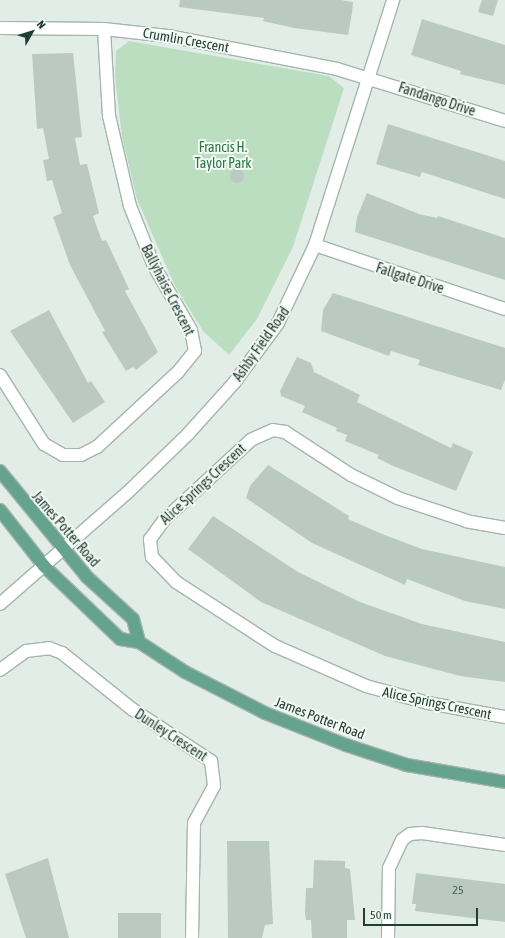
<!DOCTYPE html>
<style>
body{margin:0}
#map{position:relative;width:505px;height:938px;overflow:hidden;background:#e2ede7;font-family:"Asap Condensed",sans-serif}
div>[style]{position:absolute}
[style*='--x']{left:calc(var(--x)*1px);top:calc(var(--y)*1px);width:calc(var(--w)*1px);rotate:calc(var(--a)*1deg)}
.green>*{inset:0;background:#bbdec1}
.building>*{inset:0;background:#bacac3;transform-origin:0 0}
.round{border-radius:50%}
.roads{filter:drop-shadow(1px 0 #a5b5ae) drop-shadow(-1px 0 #a5b5ae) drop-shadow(0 1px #a5b5ae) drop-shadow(0 -1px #a5b5ae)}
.minor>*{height:12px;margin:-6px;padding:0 6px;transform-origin:6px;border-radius:6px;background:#fff}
.major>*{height:12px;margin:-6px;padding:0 6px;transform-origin:6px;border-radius:6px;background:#66a38e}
span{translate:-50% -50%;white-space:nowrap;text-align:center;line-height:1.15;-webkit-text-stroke:4px #f3f9f5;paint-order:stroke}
.number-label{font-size:12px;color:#486158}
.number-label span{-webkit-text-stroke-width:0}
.street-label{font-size:14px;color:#223e34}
.park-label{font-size:14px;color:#2b7642}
.north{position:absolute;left:12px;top:12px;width:40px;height:40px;-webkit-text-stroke:3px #f3f9f5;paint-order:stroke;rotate:51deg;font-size:11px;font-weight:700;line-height:16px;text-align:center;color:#223e34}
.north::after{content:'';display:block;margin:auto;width:14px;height:18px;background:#223e34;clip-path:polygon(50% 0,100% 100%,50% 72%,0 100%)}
.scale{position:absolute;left:363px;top:908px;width:115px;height:18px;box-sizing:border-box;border:2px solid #223e34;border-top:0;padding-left:5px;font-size:12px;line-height:14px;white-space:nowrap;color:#223e34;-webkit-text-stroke:3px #f3f9f5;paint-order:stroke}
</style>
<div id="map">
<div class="green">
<div style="clip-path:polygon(129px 41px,329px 76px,344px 88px,293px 247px,257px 319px,229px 355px,203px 331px,174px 284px,137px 199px,122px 137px,115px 76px,116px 51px)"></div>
</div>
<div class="building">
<div style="clip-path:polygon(180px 0,341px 0,353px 2px,352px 13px,348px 35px,294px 28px,263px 21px,264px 18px,179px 7px)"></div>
<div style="clip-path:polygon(482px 0,498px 0,493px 16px,478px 12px)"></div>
<div style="clip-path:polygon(422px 19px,505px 45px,505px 85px,460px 74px,461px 71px,411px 55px)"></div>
<div style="clip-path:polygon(73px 53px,82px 137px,75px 138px,80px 165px,87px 164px,99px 213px,93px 216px,102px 241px,106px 240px,129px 289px,125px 291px,158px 352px,136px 370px,133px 367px,126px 371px,102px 332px,105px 331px,70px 265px,53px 217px,62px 213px,52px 180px,47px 181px,43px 160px,49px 159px,43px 128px,37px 129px,32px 54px)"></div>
<div style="clip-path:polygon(388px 124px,505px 161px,505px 199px,422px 172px,420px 177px,376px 164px)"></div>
<div class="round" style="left:230px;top:169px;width:14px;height:14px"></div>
<div style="clip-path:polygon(367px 193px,419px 214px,437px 218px,438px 216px,505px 238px,505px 280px,355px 232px,357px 217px)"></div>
<div style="clip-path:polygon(333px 293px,505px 348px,505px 380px,501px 390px,418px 365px,420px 360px,391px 351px,389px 356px,321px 331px,323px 310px)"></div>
<div style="clip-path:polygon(49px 310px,88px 383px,91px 381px,105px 402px,73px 423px,10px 331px)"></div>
<div style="clip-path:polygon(297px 357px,311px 363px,314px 372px,360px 395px,357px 402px,451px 448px,453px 443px,473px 452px,456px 491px,391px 465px,377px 458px,379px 455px,345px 441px,347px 435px,336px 431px,337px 428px,302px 412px,305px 406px,281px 396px,280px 391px)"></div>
<div style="clip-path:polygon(268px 465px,349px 516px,348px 519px,382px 534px,422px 549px,505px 567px,505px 609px,465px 601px,407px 579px,405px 585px,312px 543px,246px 498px,250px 486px)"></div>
<div style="clip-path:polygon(213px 516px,298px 572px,360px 602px,422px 624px,505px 642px,505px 682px,460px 676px,385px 656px,261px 602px,188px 549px)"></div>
<div style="clip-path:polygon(227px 841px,269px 841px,273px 924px,265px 925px,262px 938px,228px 938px)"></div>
<div style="clip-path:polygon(48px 858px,69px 938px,26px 938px,5px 874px)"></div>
<div style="clip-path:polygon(314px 860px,345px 861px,345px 868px,350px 869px,355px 920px,347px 920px,347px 938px,312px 938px,311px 920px,306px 920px,305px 914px,306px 888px,313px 888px)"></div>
<div style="clip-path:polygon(416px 873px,505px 884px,505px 922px,415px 911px,416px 904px,412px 904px)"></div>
<div style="left:118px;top:913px;width:43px;height:25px"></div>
</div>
<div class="roads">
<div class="minor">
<div style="--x:0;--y:28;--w:104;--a:0.6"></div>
<div style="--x:104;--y:29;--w:64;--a:6.2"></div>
<div style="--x:168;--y:36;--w:172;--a:11"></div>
<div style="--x:337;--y:69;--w:176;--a:17.2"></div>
<div style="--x:315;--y:245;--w:200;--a:18.6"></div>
<div style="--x:0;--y:375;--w:82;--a:57.5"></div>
<div style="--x:44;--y:444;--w:22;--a:30"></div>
<div style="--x:63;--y:455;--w:18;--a:0"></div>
<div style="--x:81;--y:455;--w:18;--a:-27"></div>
<div style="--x:97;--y:447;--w:110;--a:-42.8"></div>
<div style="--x:178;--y:372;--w:27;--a:-51"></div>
<div style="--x:195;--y:351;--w:21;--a:-101"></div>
<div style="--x:191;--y:330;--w:74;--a:-120"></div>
<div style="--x:154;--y:266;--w:65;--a:-111.8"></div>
<div style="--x:130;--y:206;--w:92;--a:-103.1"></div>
<div style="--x:109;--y:116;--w:87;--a:-93.3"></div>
<div style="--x:505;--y:528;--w:39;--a:-170"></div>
<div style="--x:467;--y:521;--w:73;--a:-161.6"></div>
<div style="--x:398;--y:498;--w:52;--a:-153.9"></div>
<div style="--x:351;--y:475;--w:79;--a:-146.9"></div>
<div style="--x:285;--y:432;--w:12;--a:-171"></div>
<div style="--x:273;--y:430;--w:24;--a:156"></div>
<div style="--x:251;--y:440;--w:118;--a:137.4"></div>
<div style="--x:164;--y:520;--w:24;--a:126"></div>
<div style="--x:150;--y:539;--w:18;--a:84"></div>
<div style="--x:152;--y:557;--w:35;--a:46"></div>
<div style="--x:176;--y:582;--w:118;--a:32.9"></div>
<div style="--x:275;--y:646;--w:99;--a:23.7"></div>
<div style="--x:366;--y:686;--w:64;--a:15.3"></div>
<div style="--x:428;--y:703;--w:78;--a:10.3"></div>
<div style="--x:0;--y:604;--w:169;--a:-41.2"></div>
<div style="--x:127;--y:493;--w:85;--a:-44"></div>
<div style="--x:188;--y:434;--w:69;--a:-48"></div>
<div style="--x:234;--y:383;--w:74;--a:-53.7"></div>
<div style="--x:278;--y:323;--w:86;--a:-64.6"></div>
<div style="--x:315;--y:245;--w:257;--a:-72.3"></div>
<div style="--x:0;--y:670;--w:32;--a:-36"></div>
<div style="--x:26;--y:651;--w:23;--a:-7"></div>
<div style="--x:49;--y:648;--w:14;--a:21"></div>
<div style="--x:62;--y:653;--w:90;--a:38.7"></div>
<div style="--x:132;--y:709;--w:95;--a:33.4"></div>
<div style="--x:211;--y:761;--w:25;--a:83"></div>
<div style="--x:214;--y:786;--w:42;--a:118.4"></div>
<div style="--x:194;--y:823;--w:115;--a:91"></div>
<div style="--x:388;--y:938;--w:70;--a:-89.2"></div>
<div style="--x:389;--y:868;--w:31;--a:-65"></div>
<div style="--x:402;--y:840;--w:10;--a:-37"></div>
<div style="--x:410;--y:834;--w:12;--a:-5"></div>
<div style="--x:422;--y:833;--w:84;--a:8.2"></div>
</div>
<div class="major">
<div style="--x:0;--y:471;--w:137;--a:50.6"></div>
<div style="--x:87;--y:577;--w:62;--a:42.4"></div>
<div style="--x:133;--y:619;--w:24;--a:75"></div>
<div style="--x:0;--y:510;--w:71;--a:51.8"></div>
<div style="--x:44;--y:566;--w:105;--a:43.8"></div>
<div style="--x:120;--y:639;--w:19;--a:9"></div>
<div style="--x:139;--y:642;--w:55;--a:33.1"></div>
<div style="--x:185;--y:672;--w:90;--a:27.1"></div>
<div style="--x:265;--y:713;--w:87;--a:21.6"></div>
<div style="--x:346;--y:745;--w:64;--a:18.2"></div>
<div style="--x:407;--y:765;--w:99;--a:9.8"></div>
</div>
</div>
<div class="number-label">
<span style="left:458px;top:891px">25</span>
</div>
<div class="street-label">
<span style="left:186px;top:40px;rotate:10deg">Crumlin Crescent</span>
<span style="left:437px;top:99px;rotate:18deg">Fandango Drive</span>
<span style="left:410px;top:278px;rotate:18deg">Fallgate Drive</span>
<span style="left:168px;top:290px;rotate:63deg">Ballyhaise Crescent</span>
<span style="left:261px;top:344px;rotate:-55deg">Ashby Field Road</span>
<span style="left:203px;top:484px;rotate:-43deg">Alice Springs Crescent</span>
<span style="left:66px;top:529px;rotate:49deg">James Potter Road</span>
<span style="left:437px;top:703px;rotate:12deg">Alice Springs Crescent</span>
<span style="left:320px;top:718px;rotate:21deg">James Potter Road</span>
<span style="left:171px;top:735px;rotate:33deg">Dunley Crescent</span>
</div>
<div class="park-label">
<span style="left:223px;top:155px">Francis H.<br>Taylor Park</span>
</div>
<div class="north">N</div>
<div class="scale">50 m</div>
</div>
